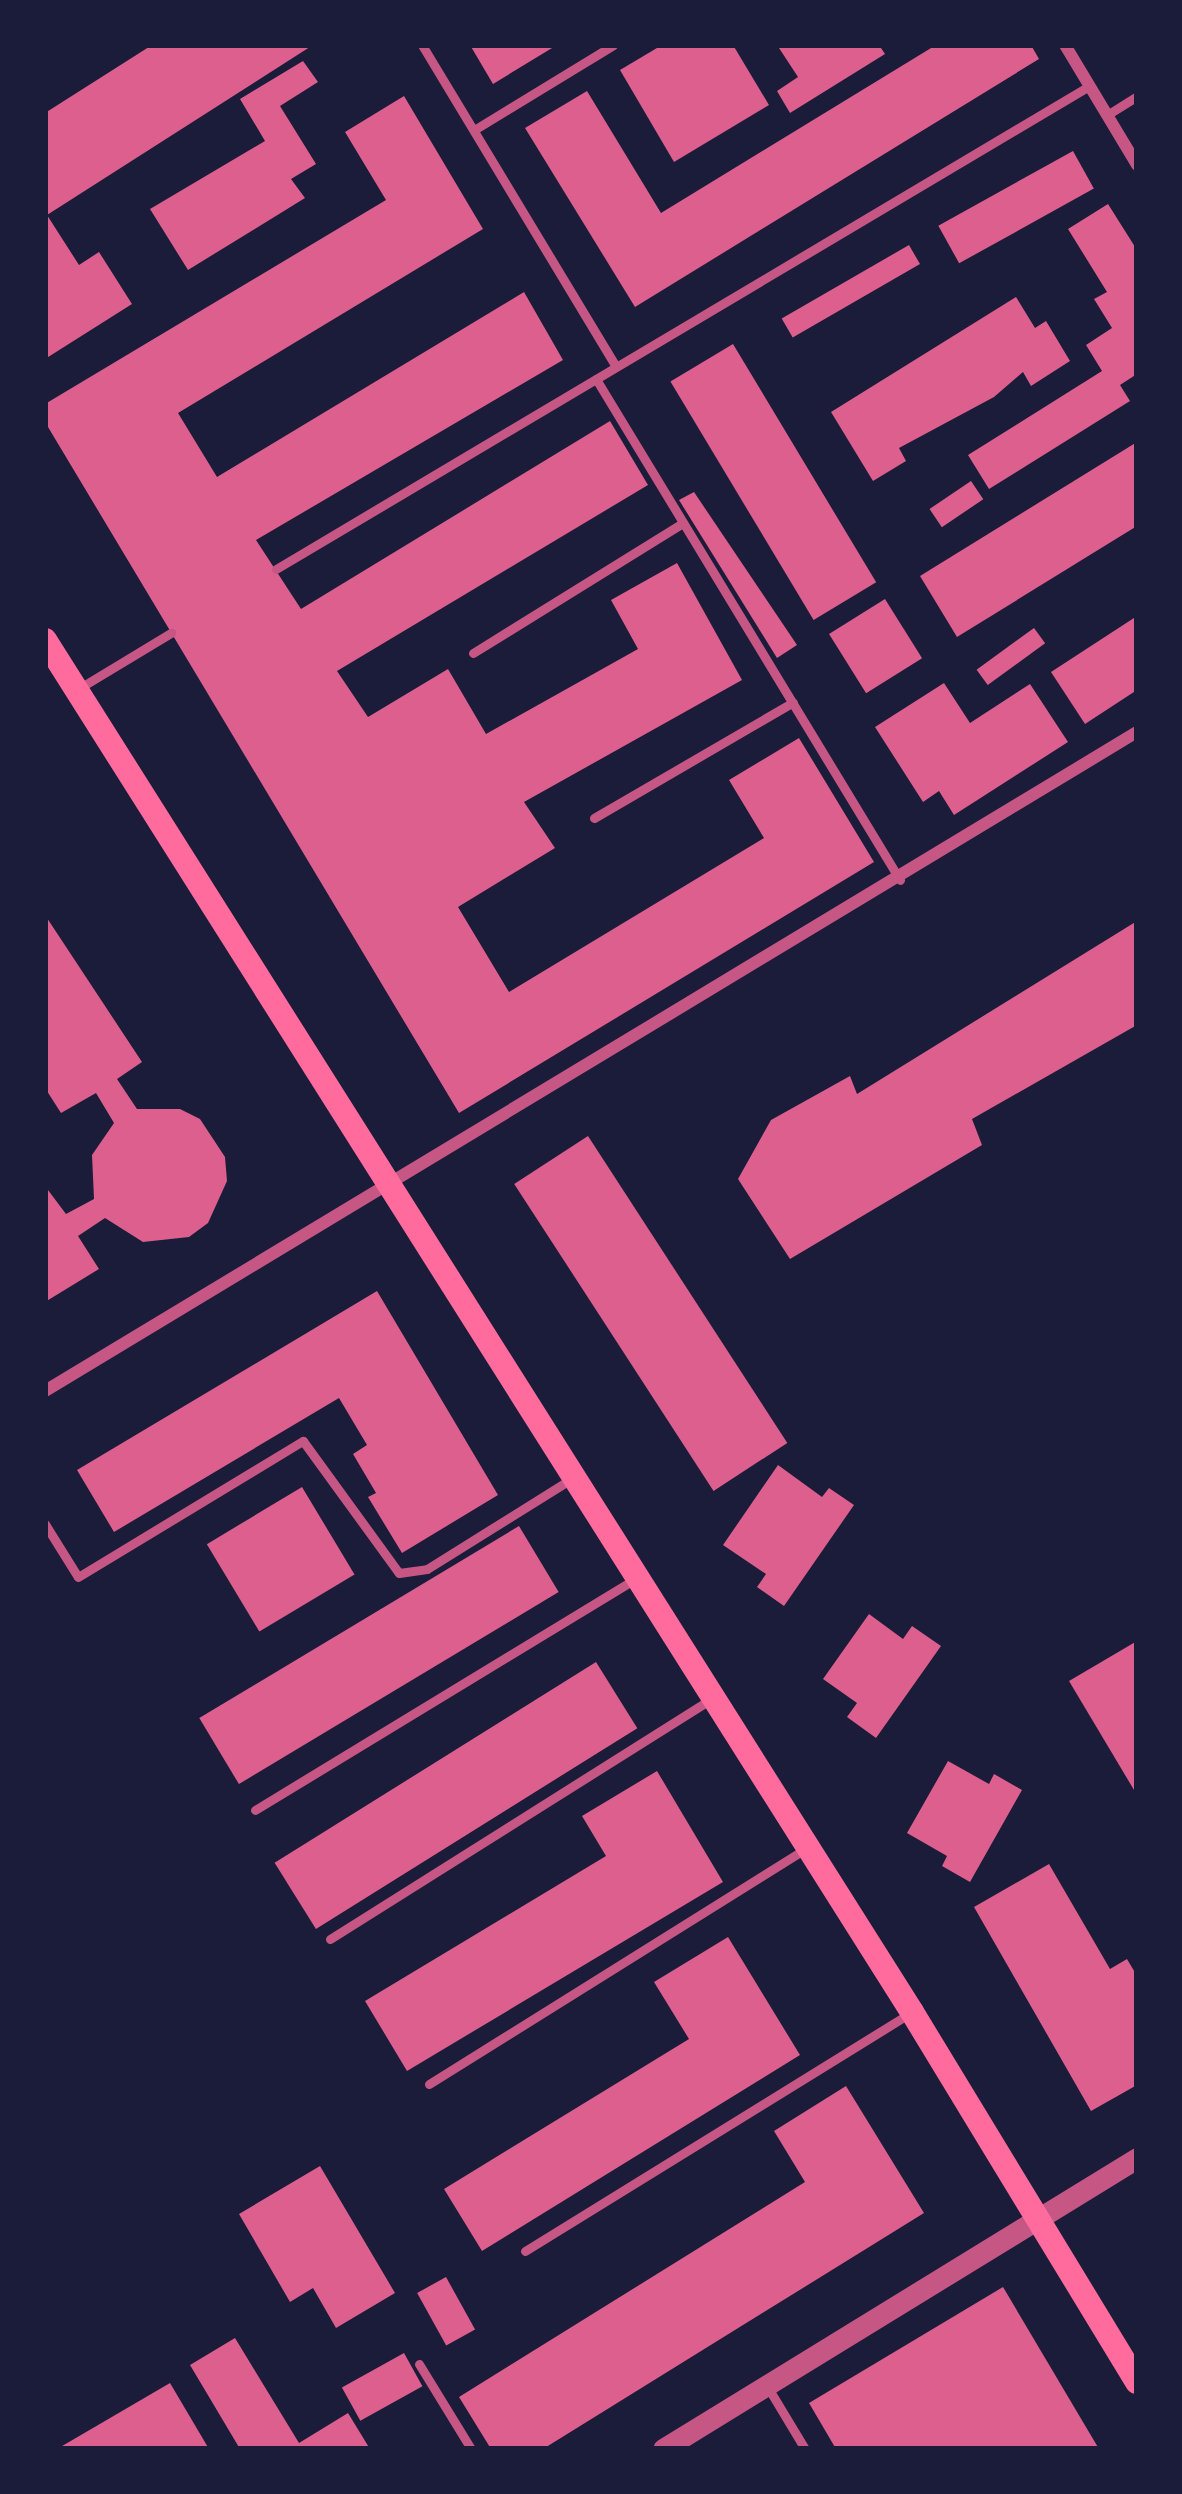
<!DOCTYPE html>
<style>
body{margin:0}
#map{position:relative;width:1182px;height:2494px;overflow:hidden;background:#1b1b3a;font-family:Signika,sans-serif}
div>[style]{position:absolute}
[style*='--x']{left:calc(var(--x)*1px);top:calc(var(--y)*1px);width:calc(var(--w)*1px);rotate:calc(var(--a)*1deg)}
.building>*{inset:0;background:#dd5f8e;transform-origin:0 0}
.service>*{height:9px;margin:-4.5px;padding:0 4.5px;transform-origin:4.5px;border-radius:4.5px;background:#c65784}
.minor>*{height:12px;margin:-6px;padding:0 6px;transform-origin:6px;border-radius:6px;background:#c65784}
.tertiary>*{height:21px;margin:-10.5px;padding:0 10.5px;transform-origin:10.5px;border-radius:10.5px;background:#c65784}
.secondary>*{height:24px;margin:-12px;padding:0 12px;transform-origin:12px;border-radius:12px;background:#ff6b9d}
span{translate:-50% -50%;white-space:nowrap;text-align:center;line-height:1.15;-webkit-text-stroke:9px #1b1b3a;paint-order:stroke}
.frame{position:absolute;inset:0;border:48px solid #1b1b3a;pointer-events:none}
</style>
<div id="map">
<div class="building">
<div style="clip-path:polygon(152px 45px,313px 45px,47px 215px,79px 265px,99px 252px,132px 304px,45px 359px,45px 113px)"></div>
<div style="clip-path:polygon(470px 45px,557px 45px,493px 84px)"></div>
<div style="clip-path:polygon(662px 45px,733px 45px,769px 105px,674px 162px,620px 70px)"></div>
<div style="clip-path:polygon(777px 45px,879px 45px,885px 54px,790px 113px,777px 91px,798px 77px)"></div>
<div style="clip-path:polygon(936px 45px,1031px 45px,1039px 59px,635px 307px,525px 128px,587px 91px,661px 213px)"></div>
<div style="clip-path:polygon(303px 61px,318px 82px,280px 106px,316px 164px,291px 179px,305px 198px,188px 270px,150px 209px,265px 141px,240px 99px)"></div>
<div style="clip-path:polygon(404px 96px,483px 229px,178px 413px,217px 477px,524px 292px,563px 360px,256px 540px,301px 609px,610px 421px,648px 485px,337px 671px,368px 717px,448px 669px,486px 734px,638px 649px,611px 600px,677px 563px,742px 680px,524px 802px,555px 848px,458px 907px,509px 992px,764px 838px,729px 780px,799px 738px,874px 862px,459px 1113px,45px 422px,45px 404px,386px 200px,345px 132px)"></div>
<div style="left:1073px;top:151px;width:43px;height:154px;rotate:61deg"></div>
<div style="clip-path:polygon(1108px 204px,1137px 250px,1137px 374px,1120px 385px,1130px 401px,989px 489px,968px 455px,1102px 371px,1086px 345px,1112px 328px,1094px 299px,1107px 292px,1068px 229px)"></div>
<div style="left:909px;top:245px;width:22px;height:147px;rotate:60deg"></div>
<div style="clip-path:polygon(1016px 297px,1035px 328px,1046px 321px,1070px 361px,1031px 386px,1023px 372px,994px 397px,899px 448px,906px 461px,873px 481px,831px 412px)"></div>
<div style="left:733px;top:344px;width:278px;height:73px;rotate:59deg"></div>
<div style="clip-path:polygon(1137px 442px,1137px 526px,957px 637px,920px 576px)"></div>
<div style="left:971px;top:481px;width:22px;height:50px;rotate:56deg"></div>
<div style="clip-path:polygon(694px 492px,797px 645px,777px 658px,679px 500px)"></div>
<div style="left:885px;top:599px;width:70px;height:66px;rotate:58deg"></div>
<div style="clip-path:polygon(1137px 616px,1137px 690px,1085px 724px,1051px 672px)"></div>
<div style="left:1034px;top:628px;width:19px;height:71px;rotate:54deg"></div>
<div style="clip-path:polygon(944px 683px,970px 723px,1030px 684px,1068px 742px,954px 815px,939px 791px,923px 802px,875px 727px)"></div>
<div style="clip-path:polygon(45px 915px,142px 1062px,117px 1079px,137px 1109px,180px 1109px,200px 1119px,225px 1157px,227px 1181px,208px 1223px,189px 1237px,143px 1242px,105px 1218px,78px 1236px,99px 1269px,45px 1302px,45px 1186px,66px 1214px,94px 1199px,92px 1155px,114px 1123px,96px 1093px,61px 1113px,45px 1088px)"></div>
<div style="clip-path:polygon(1137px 921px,1137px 1025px,972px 1119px,982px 1145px,790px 1259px,738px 1179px,771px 1120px,850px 1076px,857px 1094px)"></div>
<div style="left:588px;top:1136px;width:366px;height:88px;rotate:57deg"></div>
<div style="clip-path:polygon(377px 1291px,498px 1495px,402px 1553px,368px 1497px,376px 1493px,353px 1454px,367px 1445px,339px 1398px,114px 1532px,77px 1470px)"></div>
<div style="clip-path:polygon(778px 1465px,822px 1497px,829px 1488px,854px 1505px,784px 1606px,757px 1587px,766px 1574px,723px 1545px)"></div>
<div style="left:302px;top:1487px;width:102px;height:111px;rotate:59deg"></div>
<div style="left:519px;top:1526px;width:77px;height:373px;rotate:59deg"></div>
<div style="clip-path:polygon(869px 1614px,903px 1639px,912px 1626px,941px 1646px,876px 1738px,847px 1717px,857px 1703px,823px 1679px)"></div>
<div style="clip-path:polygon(1137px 1641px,1137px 1795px,1069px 1681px)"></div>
<div style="left:596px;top:1662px;width:78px;height:379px;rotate:58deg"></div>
<div style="clip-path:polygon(948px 1761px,989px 1784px,994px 1774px,1022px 1790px,970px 1882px,942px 1866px,947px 1856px,907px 1833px)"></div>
<div style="clip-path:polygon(657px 1771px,723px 1882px,407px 2071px,365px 2001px,606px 1856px,582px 1816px)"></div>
<div style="clip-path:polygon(1049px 1864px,1110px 1969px,1127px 1959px,1137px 1976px,1137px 2085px,1091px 2111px,974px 1907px)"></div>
<div style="clip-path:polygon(728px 1937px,800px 2055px,482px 2251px,444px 2189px,689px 2039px,654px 1982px)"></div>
<div style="clip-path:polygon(846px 2086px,924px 2213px,543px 2449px,491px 2449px,459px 2397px,805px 2182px,774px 2131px)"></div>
<div style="clip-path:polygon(320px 2166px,395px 2293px,336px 2328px,313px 2288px,290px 2302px,239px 2214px)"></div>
<div style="left:446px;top:2277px;width:60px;height:33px;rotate:61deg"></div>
<div style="clip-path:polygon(1003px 2287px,1099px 2449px,836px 2449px,809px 2403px)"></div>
<div style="clip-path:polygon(235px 2338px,299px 2443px,348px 2413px,370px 2449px,240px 2449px,190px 2365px)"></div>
<div style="left:404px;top:2353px;width:38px;height:71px;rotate:61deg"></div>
<div style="clip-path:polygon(170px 2383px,209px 2449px,57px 2449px)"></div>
</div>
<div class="service">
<div style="--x:422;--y:45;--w:375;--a:58.9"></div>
<div style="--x:1107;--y:115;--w:36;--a:-32"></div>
<div style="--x:474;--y:130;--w:163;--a:-31.4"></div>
<div style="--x:596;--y:379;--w:586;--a:58.75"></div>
<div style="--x:276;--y:569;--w:946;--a:-30.71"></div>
<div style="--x:473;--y:653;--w:247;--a:-31.8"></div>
<div style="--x:78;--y:689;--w:109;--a:-31.1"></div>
<div style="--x:594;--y:818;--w:230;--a:-30.2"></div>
<div style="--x:45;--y:1524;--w:62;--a:58.1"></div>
<div style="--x:78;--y:1577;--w:263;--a:-31.2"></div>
<div style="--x:303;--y:1441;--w:163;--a:54"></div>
<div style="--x:399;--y:1573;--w:28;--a:-8"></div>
<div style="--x:427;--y:1569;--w:173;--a:-32"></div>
<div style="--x:255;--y:1810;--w:446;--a:-31.3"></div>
<div style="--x:330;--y:1939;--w:453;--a:-32.2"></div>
<div style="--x:429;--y:2084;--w:443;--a:-32"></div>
<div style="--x:525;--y:2251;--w:450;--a:-31.7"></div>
<div style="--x:419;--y:2364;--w:100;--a:58.5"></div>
<div style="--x:767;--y:2386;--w:74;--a:58.9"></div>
</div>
<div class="minor">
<div style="--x:1065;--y:45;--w:140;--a:59"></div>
<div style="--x:45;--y:1391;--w:1275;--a:-31.11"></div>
</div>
<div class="tertiary">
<div style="--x:663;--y:2449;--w:556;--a:-31.55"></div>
</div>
<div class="secondary">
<div style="--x:45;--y:640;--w:1623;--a:57.71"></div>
<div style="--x:912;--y:2012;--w:433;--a:58.7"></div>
</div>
<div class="frame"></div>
</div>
